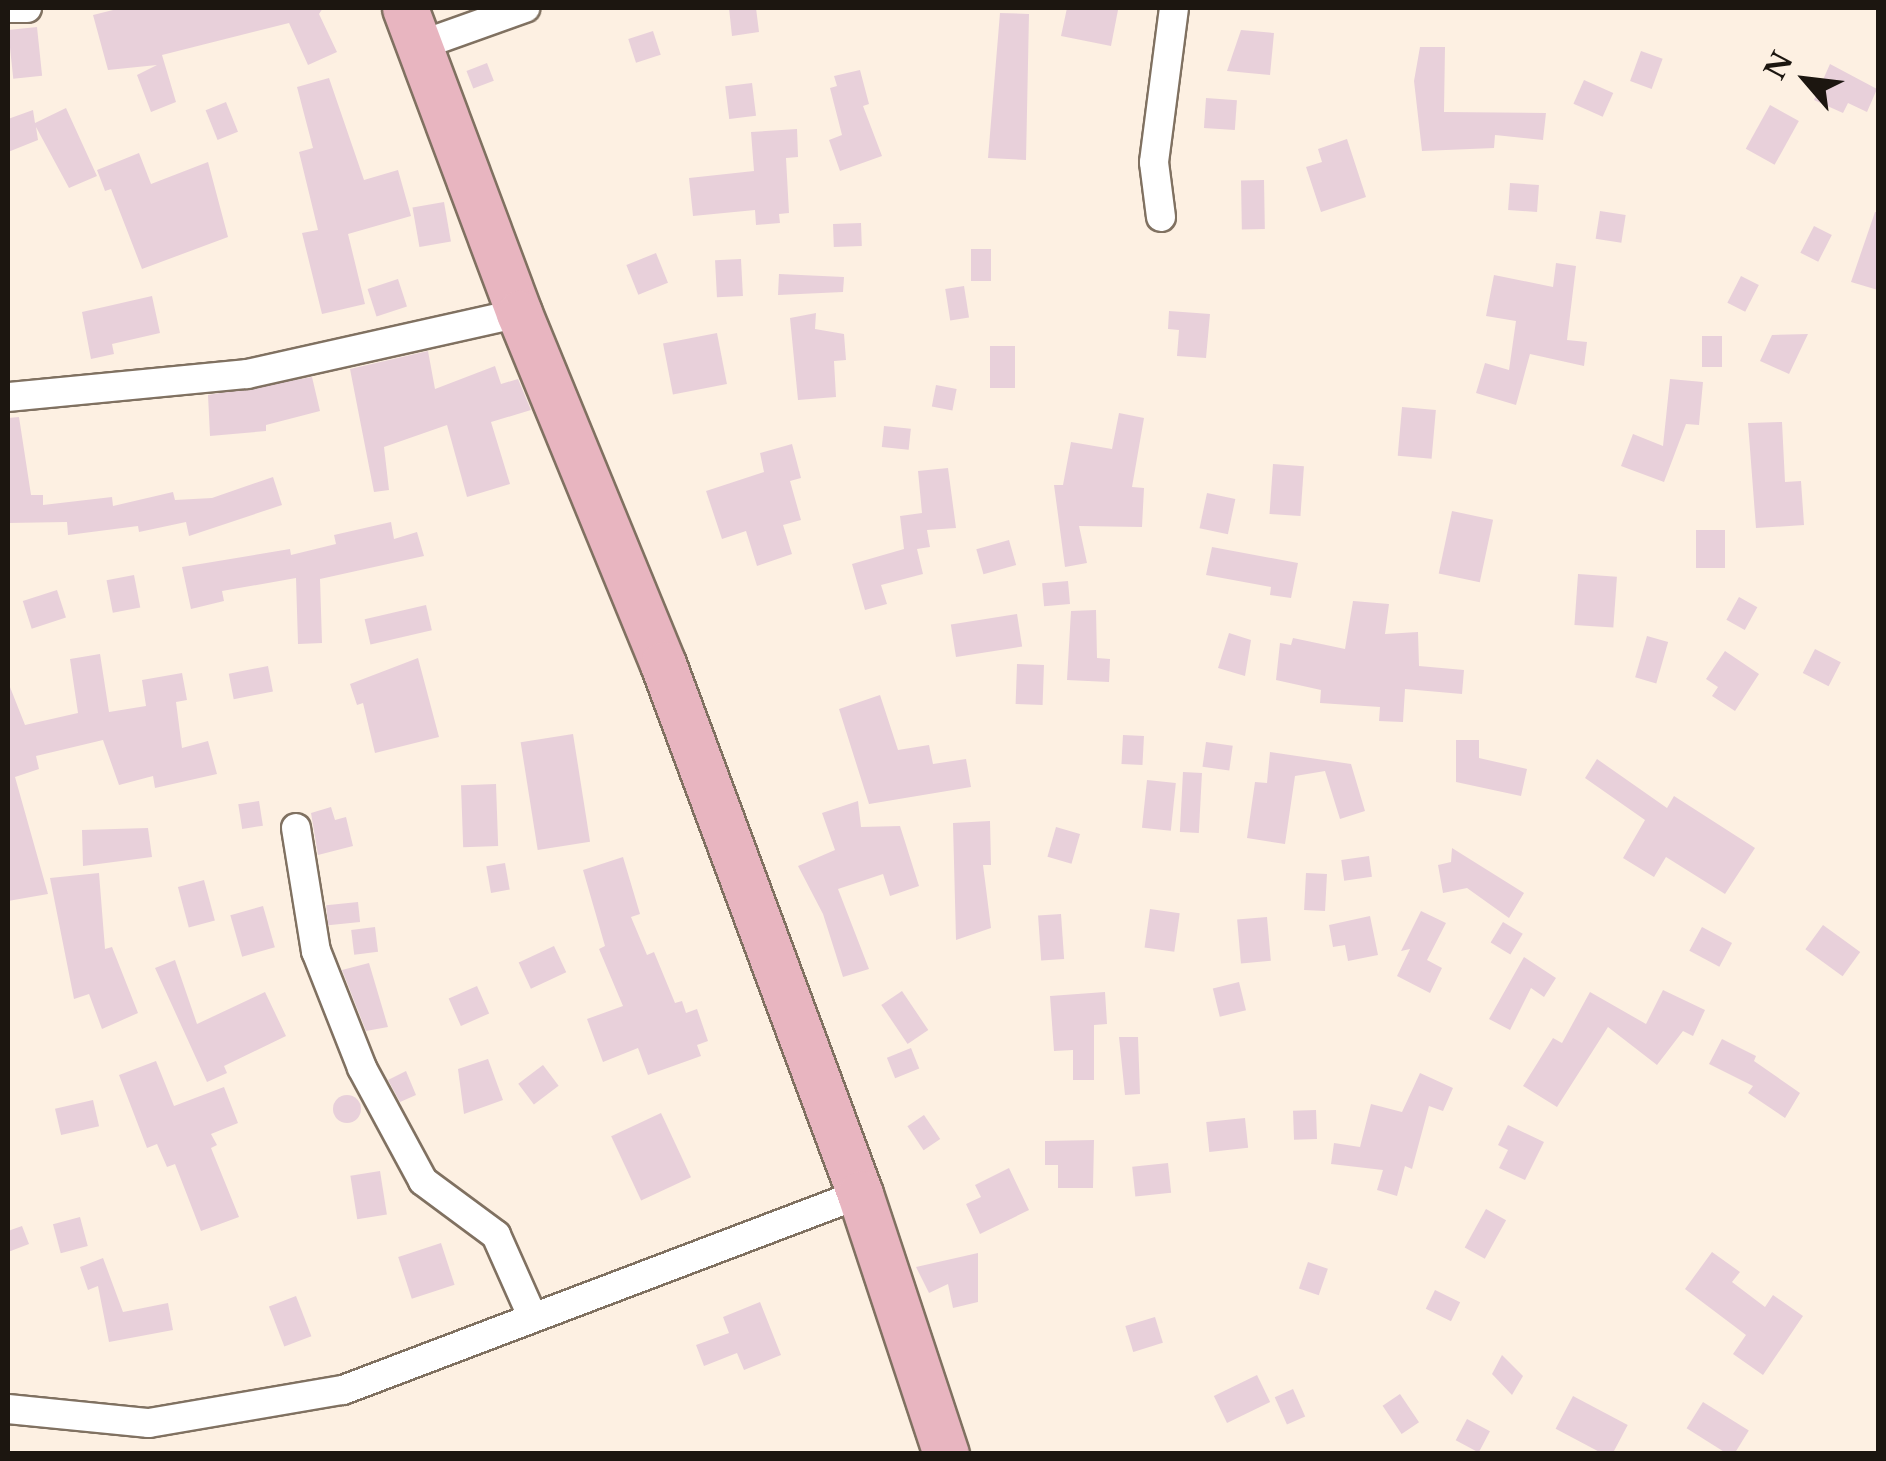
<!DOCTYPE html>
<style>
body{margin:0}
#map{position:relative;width:1886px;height:1461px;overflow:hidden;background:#fdf0e2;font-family:"Libre Baskerville",serif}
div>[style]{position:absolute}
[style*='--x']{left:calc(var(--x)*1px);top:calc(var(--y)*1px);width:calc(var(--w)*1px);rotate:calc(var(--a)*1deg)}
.building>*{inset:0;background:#e8d0da;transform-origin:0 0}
.round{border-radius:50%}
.roads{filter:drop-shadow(2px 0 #807161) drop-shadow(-2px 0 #807161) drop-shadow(0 2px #807161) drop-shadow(0 -2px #807161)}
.minor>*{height:28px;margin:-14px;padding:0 14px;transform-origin:14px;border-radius:14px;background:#fff}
.primary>*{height:45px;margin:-22.5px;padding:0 22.5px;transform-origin:22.5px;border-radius:22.5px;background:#e8b5c0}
span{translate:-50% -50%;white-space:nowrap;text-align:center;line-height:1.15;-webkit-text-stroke:8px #fdf0e2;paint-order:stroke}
.frame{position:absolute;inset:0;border:10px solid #1c1610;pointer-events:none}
.north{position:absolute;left:1756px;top:30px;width:100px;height:100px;-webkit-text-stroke:8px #fdf0e2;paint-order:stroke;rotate:298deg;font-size:28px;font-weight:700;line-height:40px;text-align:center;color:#1c1610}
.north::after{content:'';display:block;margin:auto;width:35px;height:45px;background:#1c1610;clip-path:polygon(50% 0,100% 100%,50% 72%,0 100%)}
</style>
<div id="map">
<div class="building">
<div style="clip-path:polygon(121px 8px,323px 8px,319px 14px,337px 52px,308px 65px,289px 23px,162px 55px,176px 102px,151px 112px,137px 75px,157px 65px,108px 70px,93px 15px)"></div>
<div style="clip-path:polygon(729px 8px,756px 8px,759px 32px,732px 36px)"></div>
<div style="clip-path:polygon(1067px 8px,1118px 10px,1111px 46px,1061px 36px)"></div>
<div style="clip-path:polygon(1000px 13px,1029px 14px,1026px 160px,988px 158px)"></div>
<div style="left:37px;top:27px;width:49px;height:29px;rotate:84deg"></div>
<div style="clip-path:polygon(1241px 30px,1274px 33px,1270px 75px,1227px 71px)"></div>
<div style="left:653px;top:31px;width:25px;height:26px;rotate:72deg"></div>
<div style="clip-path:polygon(1420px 47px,1445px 47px,1444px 112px,1546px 113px,1543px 140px,1495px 135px,1494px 148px,1422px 151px,1414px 81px)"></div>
<div style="left:1641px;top:51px;width:23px;height:32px;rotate:20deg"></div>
<div style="left:487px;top:63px;width:19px;height:22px;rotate:69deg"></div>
<div style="clip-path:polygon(1830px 64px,1877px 89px,1867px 112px,1848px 103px,1843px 113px,1814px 100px)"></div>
<div style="clip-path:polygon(860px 70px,869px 104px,863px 106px,882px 156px,840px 171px,829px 140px,842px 135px,830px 88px,837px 86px,834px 76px)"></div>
<div style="clip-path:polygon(329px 78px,364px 180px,398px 170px,411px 216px,348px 234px,365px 304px,322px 314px,302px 233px,318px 230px,299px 152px,313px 148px,297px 87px)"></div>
<div style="left:1584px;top:80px;width:32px;height:26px;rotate:24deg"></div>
<div style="left:752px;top:83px;width:33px;height:27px;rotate:83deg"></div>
<div style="left:1206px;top:98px;width:31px;height:30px;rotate:4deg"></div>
<div style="left:226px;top:102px;width:32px;height:22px;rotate:68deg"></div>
<div style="left:1770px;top:105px;width:33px;height:50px;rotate:29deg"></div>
<div style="clip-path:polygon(66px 108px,97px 176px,69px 188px,36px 127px,38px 140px,8px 152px,8px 119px,33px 110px,35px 123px)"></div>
<div style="clip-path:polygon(797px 129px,798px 157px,786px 158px,789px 213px,779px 214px,780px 223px,756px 225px,755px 210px,693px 216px,689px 178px,754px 171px,751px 132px)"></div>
<div style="clip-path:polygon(1347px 139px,1366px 197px,1321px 212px,1306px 167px,1322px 162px,1318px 149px)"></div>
<div style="clip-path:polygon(139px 153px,151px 184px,208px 162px,228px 237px,142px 269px,111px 189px,105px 191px,97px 170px)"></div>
<div style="left:1264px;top:180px;width:49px;height:23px;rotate:89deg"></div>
<div style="left:1510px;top:183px;width:29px;height:27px;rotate:4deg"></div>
<div style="left:444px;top:202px;width:40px;height:32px;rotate:80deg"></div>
<div style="left:1600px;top:211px;width:26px;height:28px;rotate:9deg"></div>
<div style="clip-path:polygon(1875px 212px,1878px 212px,1878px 290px,1851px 282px)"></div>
<div style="left:861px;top:223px;width:23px;height:28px;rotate:88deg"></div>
<div style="left:1814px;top:226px;width:20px;height:30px;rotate:27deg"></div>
<div style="left:971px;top:249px;width:20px;height:32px"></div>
<div style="left:656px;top:253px;width:32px;height:32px;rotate:68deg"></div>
<div style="left:741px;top:259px;width:37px;height:26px;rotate:87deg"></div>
<div style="clip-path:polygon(1556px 263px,1576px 266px,1567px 340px,1587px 342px,1584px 366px,1530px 354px,1516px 405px,1476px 393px,1485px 363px,1509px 370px,1516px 321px,1486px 316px,1494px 275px,1553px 287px)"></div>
<div style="clip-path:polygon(779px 274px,844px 277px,843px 292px,778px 295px)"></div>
<div style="left:1741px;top:276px;width:20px;height:30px;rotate:27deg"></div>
<div style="left:398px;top:279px;width:29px;height:32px;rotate:72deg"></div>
<div style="left:964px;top:286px;width:32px;height:19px;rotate:81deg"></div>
<div style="clip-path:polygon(152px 296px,160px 333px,112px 344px,114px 354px,91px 359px,82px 312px)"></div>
<div style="clip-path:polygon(1169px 311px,1210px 314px,1206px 358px,1177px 356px,1179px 330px,1168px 329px)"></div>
<div style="clip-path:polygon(816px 313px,815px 329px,844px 334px,846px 360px,834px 361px,836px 397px,798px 400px,790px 318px)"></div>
<div style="left:717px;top:333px;width:52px;height:55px;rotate:79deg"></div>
<div style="clip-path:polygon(1808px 334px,1789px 374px,1760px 361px,1772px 335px)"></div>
<div style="left:1702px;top:336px;width:20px;height:31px"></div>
<div style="left:990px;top:346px;width:25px;height:42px"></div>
<div style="clip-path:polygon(428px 351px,435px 389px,495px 366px,501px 384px,518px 379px,531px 410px,491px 422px,510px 484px,467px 497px,447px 425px,384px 447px,389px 490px,374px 492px,350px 369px)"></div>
<div style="clip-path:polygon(312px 377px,320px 411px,266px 425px,266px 431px,210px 436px,208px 395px)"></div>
<div style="clip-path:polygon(1670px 379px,1703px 382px,1699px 425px,1686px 424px,1664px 482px,1621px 466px,1633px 434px,1663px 446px)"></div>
<div style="left:936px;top:385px;width:21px;height:22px;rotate:11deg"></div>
<div style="left:1402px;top:407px;width:34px;height:49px;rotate:5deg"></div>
<div style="clip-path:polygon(1119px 413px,1144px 418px,1132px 487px,1144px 488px,1142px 527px,1079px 526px,1087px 563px,1065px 567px,1054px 485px,1063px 485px,1071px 442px,1112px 449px)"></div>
<div style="clip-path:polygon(19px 417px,31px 495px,43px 495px,43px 505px,112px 497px,113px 506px,173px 492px,175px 500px,212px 498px,273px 477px,282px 505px,189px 536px,186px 522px,139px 532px,138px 526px,68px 535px,67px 522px,8px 523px,8px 418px)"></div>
<div style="clip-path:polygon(1782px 422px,1785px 482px,1801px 481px,1804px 525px,1756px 528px,1748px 423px)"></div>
<div style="left:884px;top:426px;width:27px;height:21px;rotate:6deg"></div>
<div style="clip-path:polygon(792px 444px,801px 478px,790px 481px,801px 520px,783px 525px,792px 554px,757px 566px,746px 531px,722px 539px,706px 491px,764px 472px,760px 453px)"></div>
<div style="left:1273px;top:464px;width:31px;height:50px;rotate:4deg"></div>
<div style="clip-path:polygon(948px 468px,956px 528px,927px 530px,930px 547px,917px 549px,923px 574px,881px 585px,887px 604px,865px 610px,852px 564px,904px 549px,900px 516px,922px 513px,918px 471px)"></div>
<div style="left:1207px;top:493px;width:29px;height:36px;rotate:12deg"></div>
<div style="left:1452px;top:511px;width:42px;height:64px;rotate:12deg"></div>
<div style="clip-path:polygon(391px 522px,394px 539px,417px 532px,424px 556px,320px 579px,322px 643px,298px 644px,296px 578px,222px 591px,224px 601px,191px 609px,182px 567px,290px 549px,291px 555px,336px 544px,334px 535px)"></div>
<div style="left:1696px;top:530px;width:29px;height:38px"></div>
<div style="left:1009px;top:540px;width:26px;height:34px;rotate:74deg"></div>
<div style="clip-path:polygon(1212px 547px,1298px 563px,1291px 598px,1270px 595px,1271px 587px,1206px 575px)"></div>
<div style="left:1578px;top:574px;width:39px;height:51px;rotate:4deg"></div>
<div style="left:134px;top:575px;width:33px;height:28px;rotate:79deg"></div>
<div style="left:1068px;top:581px;width:23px;height:26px;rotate:85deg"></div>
<div style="left:57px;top:590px;width:29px;height:36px;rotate:72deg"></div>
<div style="left:1739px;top:597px;width:21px;height:26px;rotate:29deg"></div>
<div style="clip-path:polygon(1353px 601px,1389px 604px,1385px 634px,1418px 632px,1419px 666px,1464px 670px,1462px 694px,1405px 689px,1403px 722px,1379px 721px,1380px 707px,1320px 703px,1321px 690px,1276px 680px,1280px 643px,1291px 645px,1293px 638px,1345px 649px)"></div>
<div style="left:426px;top:605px;width:26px;height:63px;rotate:77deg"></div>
<div style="clip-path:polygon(1096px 610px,1097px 658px,1110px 659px,1109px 682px,1067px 680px,1071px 611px)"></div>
<div style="left:1017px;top:614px;width:33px;height:67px;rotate:81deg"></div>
<div style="clip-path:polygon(1229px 633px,1251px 640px,1245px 676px,1218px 668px)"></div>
<div style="left:1647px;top:636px;width:22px;height:43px;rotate:16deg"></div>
<div style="left:1815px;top:649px;width:29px;height:27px;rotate:27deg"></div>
<div style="clip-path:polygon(1725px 651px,1759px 674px,1735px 711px,1712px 696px,1718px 687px,1706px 679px)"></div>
<div style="clip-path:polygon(100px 654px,109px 712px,146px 706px,142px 680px,182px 673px,187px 700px,176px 702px,182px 748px,208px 741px,217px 774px,155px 788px,153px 776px,119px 785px,103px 740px,36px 756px,39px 769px,15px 777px,48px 894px,8px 901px,8px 682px,25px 725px,78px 713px,70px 659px)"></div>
<div style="clip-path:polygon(418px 658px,439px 737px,375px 753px,363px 703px,357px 705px,350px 684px)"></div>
<div style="left:1017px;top:664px;width:27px;height:40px;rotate:2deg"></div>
<div style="left:268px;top:666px;width:26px;height:40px;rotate:79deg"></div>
<div style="clip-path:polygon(880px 695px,898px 750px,929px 745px,933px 764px,966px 759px,971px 787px,869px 804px,839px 709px)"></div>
<div style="left:573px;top:734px;width:109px;height:53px;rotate:81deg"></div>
<div style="left:1123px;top:735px;width:21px;height:29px;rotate:3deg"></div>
<div style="clip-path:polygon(1456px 740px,1479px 740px,1479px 758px,1527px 769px,1521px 796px,1456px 782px)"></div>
<div style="left:1206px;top:742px;width:27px;height:25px;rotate:8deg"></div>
<div style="clip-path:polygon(1270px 752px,1351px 764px,1365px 811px,1340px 819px,1325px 771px,1295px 776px,1285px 844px,1247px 838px,1255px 782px,1267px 783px)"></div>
<div style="clip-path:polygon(1597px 759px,1667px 808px,1674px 796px,1755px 848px,1725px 894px,1666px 857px,1654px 877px,1623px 858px,1645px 820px,1585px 778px)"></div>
<div style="left:1183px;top:772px;width:19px;height:60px;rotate:3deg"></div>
<div style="left:1147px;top:780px;width:29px;height:48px;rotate:6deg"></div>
<div style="left:496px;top:784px;width:62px;height:35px;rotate:88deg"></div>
<div style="left:259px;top:801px;width:25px;height:21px;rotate:81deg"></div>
<div style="clip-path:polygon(858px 801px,861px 827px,900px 826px,919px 886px,890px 896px,883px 874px,838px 889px,869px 969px,843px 977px,823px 914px,798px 866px,835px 850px,822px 813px)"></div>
<div style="clip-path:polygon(331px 807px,335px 820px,346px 817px,353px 846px,318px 855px,311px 813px)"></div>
<div style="clip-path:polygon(990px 821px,991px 865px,983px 865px,991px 928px,956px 940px,953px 823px)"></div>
<div style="left:1056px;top:827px;width:25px;height:31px;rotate:16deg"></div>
<div style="clip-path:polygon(148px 828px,152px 857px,83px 866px,82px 830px)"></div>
<div style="clip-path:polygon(1452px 848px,1524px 893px,1509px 918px,1467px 888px,1443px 893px,1438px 865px,1451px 862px)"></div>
<div style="left:1369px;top:856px;width:21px;height:28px;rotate:82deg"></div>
<div style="clip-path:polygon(623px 857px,640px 914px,631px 917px,647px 955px,654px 952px,675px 1003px,682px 1001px,686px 1013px,697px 1009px,708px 1041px,697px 1045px,701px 1056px,648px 1075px,638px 1048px,603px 1062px,587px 1019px,623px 1006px,599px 949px,605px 946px,583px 870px)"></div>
<div style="left:505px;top:863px;width:27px;height:19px;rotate:80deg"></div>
<div style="clip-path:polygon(99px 873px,105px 949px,112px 947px,138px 1013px,102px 1029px,89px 994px,74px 999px,50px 878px)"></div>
<div style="left:1306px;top:873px;width:21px;height:37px;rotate:3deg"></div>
<div style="left:204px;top:880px;width:42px;height:27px;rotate:75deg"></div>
<div style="left:358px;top:902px;width:20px;height:32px;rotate:84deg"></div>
<div style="left:263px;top:906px;width:43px;height:34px;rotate:74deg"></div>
<div style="left:1150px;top:909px;width:30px;height:39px;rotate:8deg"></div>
<div style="clip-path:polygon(1421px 911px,1446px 923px,1427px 960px,1442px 968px,1430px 993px,1397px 976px,1410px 949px,1401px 951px)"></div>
<div style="left:1061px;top:914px;width:45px;height:23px;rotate:86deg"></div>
<div style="clip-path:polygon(1370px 916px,1378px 955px,1348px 961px,1345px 945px,1333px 947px,1329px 925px)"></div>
<div style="left:1267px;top:917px;width:44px;height:30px;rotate:85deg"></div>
<div style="left:1503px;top:922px;width:23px;height:24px;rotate:31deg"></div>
<div style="left:1823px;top:925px;width:46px;height:30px;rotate:36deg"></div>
<div style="left:375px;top:927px;width:25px;height:24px;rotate:83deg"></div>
<div style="left:1702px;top:927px;width:34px;height:27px;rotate:28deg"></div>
<div style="left:554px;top:946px;width:29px;height:39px;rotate:65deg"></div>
<div style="clip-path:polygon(1524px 957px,1556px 978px,1544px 997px,1531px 988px,1510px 1030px,1489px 1019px)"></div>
<div style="clip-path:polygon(175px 960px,197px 1024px,265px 992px,286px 1036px,224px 1066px,227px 1073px,207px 1082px,155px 968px)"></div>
<div style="clip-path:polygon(369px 963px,388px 1027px,366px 1031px,342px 970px)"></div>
<div style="left:1239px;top:982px;width:29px;height:27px;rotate:76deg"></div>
<div style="left:477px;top:986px;width:30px;height:31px;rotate:66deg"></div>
<div style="clip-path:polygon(1663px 990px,1705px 1010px,1693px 1036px,1683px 1031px,1657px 1065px,1608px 1027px,1557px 1107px,1523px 1086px,1553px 1038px,1562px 1043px,1590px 992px,1646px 1024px)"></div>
<div style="left:902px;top:991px;width:47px;height:25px;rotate:56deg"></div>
<div style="clip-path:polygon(1105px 992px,1107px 1024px,1094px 1025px,1094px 1080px,1073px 1080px,1073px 1050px,1054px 1051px,1050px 996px)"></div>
<div style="clip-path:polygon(1119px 1037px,1138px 1037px,1140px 1094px,1125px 1095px)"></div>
<div style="clip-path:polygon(1722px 1039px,1756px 1056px,1754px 1061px,1800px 1093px,1785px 1118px,1748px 1093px,1753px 1086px,1709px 1064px)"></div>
<div style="left:911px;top:1048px;width:22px;height:26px;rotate:68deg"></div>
<div style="clip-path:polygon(488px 1059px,503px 1100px,464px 1114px,458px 1069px)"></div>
<div style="clip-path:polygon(156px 1061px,174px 1106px,224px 1087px,238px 1123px,211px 1134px,217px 1145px,211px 1148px,239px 1217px,201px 1231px,175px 1164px,167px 1167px,157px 1144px,147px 1148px,119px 1075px)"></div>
<div style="left:543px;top:1065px;width:26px;height:31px;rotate:53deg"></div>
<div style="clip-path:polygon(406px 1071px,416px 1095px,400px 1102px,388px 1080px)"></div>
<div style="clip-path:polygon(1420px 1073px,1453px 1088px,1443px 1111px,1429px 1106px,1412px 1169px,1405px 1166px,1397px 1196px,1377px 1190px,1383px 1170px,1331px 1164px,1334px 1143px,1360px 1147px,1371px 1104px,1402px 1112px)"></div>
<div class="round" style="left:333px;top:1095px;width:28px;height:28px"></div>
<div style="left:93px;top:1100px;width:27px;height:39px;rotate:77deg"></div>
<div style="left:1316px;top:1110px;width:29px;height:23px;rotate:88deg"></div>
<div style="left:661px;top:1113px;width:71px;height:55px;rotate:65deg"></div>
<div style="left:924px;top:1115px;width:29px;height:20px;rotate:56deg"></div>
<div style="left:1245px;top:1118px;width:30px;height:39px;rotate:84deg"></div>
<div style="clip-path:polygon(1508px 1125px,1544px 1142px,1525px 1180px,1499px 1168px,1508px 1150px,1498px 1145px)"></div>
<div style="clip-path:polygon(1094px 1140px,1093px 1188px,1058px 1188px,1058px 1165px,1045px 1165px,1045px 1141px)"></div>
<div style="left:1168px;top:1163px;width:30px;height:36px;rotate:84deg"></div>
<div style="clip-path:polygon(1009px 1168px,1029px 1210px,980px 1234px,966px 1204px,981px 1197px,975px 1185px)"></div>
<div style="left:380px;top:1171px;width:44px;height:30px;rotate:81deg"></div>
<div style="left:1486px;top:1209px;width:23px;height:44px;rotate:29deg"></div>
<div style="left:80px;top:1217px;width:30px;height:28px;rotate:75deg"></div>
<div style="clip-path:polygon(22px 1226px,29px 1244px,8px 1252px,8px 1231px)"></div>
<div style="left:441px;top:1243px;width:44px;height:45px;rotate:72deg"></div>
<div style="clip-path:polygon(1712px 1252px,1740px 1272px,1732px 1282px,1765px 1307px,1773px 1295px,1803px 1316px,1763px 1375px,1733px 1354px,1746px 1335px,1685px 1289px)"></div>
<div style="clip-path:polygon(978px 1253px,978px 1302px,953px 1308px,948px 1284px,929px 1293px,916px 1267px)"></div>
<div style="clip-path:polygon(103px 1258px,123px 1312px,168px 1303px,173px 1330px,109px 1342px,98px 1286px,88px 1290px,80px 1267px)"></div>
<div style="left:1308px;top:1262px;width:21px;height:28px;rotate:19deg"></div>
<div style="left:1435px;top:1290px;width:28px;height:21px;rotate:26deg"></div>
<div style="left:296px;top:1296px;width:43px;height:29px;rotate:69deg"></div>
<div style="clip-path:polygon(760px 1302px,781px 1355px,744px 1370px,737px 1353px,704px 1366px,696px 1345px,729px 1333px,723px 1317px)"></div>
<div style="left:1155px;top:1317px;width:27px;height:31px;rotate:73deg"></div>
<div style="clip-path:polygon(1502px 1355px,1523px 1376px,1512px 1395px,1492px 1374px)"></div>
<div style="left:1257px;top:1375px;width:30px;height:48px;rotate:64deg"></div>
<div style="left:1293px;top:1389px;width:30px;height:20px;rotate:66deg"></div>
<div style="left:1400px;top:1394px;width:34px;height:21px;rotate:56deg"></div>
<div style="left:1573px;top:1396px;width:62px;height:37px;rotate:28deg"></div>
<div style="left:1703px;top:1402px;width:54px;height:31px;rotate:32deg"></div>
<div style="left:1467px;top:1419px;width:26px;height:24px;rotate:28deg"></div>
</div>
<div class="roads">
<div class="minor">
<div style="--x:8;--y:8;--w:19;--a:0"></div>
<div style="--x:418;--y:46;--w:114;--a:-19.6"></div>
<div style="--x:1161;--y:217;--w:55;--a:-97.3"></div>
<div style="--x:1154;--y:162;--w:155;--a:-82.6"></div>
<div style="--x:8;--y:397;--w:240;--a:-5.5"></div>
<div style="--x:247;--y:374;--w:279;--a:-12.6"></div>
<div style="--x:296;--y:828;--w:125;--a:80.8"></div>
<div style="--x:316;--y:951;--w:126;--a:68.5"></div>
<div style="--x:362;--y:1068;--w:128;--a:61.6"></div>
<div style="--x:423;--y:1181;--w:91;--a:36.5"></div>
<div style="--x:496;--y:1235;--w:89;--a:66"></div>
<div style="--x:8;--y:1409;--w:142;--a:5.7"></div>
<div style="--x:149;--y:1423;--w:197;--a:-9.7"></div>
<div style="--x:343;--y:1390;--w:553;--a:-20.76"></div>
</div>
<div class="primary">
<div style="--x:405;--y:8;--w:326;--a:69.5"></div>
<div style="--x:519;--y:313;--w:379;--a:67.7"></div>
<div style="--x:663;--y:664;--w:565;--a:69.61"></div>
<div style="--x:860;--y:1194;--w:274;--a:71.7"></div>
</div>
</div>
<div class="frame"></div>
<div class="north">N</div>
</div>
